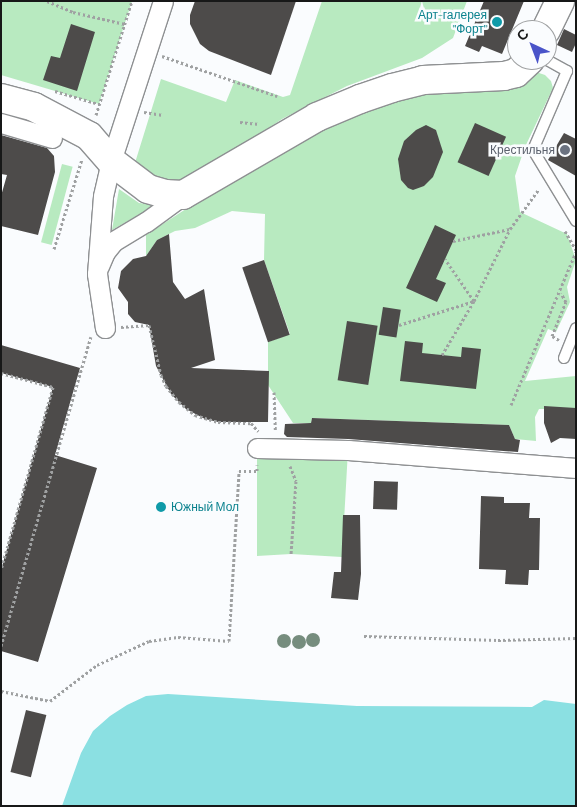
<!DOCTYPE html>
<meta charset="utf-8">
<style>
body{margin:0}
#map{position:relative;width:577px;height:807px;overflow:hidden;background:#fafcfe;font-family:Barlow,sans-serif}
div>[style]{position:absolute}
[style*='--x']{left:calc(var(--x)*1px);top:calc(var(--y)*1px);width:calc(var(--w)*1px);rotate:calc(var(--a)*1deg)}
.green>*{inset:0;background:#b8eac0;transform-origin:0 0}
.water>*{inset:0;background:#8be0e2}
.building>*{inset:0;background:#4d4b4a;transform-origin:0 0}
.path>*{height:3px;margin-top:-1.5px;transform-origin:0;background:repeating-linear-gradient(90deg,#9fa1a2 0 2.5px,transparent 0 5px)}
.roads{filter:drop-shadow(1px 0 #8e9092) drop-shadow(-1px 0 #8e9092) drop-shadow(0 1px #8e9092) drop-shadow(0 -1px #8e9092)}
.lane>*{height:10px;margin:-5px;padding:0 5px;transform-origin:5px;border-radius:5px;background:#fff}
.street>*{height:19px;margin:-9.5px;padding:0 9.5px;transform-origin:9.5px;border-radius:9.5px;background:#fff}
.secondary>*{height:28px;margin:-14px;padding:0 14px;transform-origin:14px;border-radius:14px;background:#fff}
.trees>*{width:14px;height:14px;margin:-7px;border-radius:50%;background:#768d7e}
.dots>*{width:14px;height:14px;translate:-50% -50%;box-sizing:border-box;border:2px solid #fafcfe;border-radius:50%}
span{translate:-50% -50%;white-space:nowrap;text-align:center;line-height:1.15;-webkit-text-stroke:5px #fafcfe;paint-order:stroke}
.culture-label{font-size:12px;color:#0d838f}
.right{translate:-100% -50%;text-align:right}
.left{translate:0 -50%;text-align:left}
.worship-label{font-size:12px;color:#5b616d}
.frame{position:absolute;inset:0;border:2px solid #171818;pointer-events:none}
.north{position:absolute;left:507px;top:20px;width:50px;height:50px;box-sizing:border-box;background:#fafcfe;border:1px solid #9fa1a2;border-radius:50%;rotate:317deg;font-size:14px;font-weight:700;line-height:20px;text-align:center;color:#171818}
.north::after{content:'';display:block;margin:auto;width:18px;height:22px;background:#4a54c9;clip-path:polygon(50% 0,100% 100%,50% 72%,0 100%)}
</style>
<div id="map">
<div class="green">
<div style="clip-path:polygon(1px 1px,132px 1px,99px 104px,1px 75px)"></div>
<div style="clip-path:polygon(322px 1px,467px 1px,453px 38px,422px 58px,347px 86px,282px 119px,256px 137px,181px 180px,167px 182px,149px 177px,134px 166px,161px 79px,226px 102px,235px 80px,283px 97px,290px 95px)"></div>
<div style="clip-path:polygon(533px 71px,545px 75px,551px 81px,553px 88px,525px 147px,515px 176px,520px 212px,567px 234px,576px 260px,567px 287px,570px 302px,556px 332px,548px 329px,525px 381px,576px 376px,576px 409px,539px 409px,535px 417px,536px 441px,515px 439px,509px 425px,312px 418px,311px 423px,293px 423px,268px 385px,268px 342px,290px 334px,264px 260px,265px 214px,232px 211px,195px 228px,175px 231px,157px 240px,146px 256px,146px 235px,281px 147px,371px 107px)"></div>
<div style="left:62px;top:164px;width:11px;height:81px;rotate:15deg"></div>
<div style="clip-path:polygon(119px 189px,139px 203px,156px 205px,112px 230px)"></div>
<div style="clip-path:polygon(257px 448px,348px 450px,342px 557px,291px 554px,257px 556px)"></div>
</div>
<div class="water">
<div style="clip-path:polygon(168px 694px,357px 706px,532px 707px,544px 700px,576px 704px,576px 806px,62px 806px,81px 753px,93px 731px,110px 716px,127px 705px,146px 696px)"></div>
</div>
<div class="building">
<div style="clip-path:polygon(195px 1px,296px 1px,271px 75px,209px 51px,200px 44px,190px 24px,190px 15px)"></div>
<div style="clip-path:polygon(484px 1px,524px 1px,502px 54px,482px 46px,479px 52px,465px 46px)"></div>
<div style="clip-path:polygon(71px 24px,95px 32px,77px 91px,43px 80px,51px 56px,60px 58px)"></div>
<div style="clip-path:polygon(564px 29px,576px 35px,576px 43px,572px 52px,557px 45px)"></div>
<div style="left:475px;top:123px;width:34px;height:43px;rotate:24deg"></div>
<div style="clip-path:polygon(426px 125px,436px 130px,443px 152px,433px 177px,424px 186px,413px 190px,408px 188px,401px 180px,398px 159px,404px 141px,416px 130px)"></div>
<div style="clip-path:polygon(564px 133px,576px 139px,576px 176px,548px 160px)"></div>
<div style="clip-path:polygon(1px 135px,47px 148px,54px 156px,55px 172px,38px 235px,1px 226px,1px 196px,7px 175px,1px 174px)"></div>
<div style="clip-path:polygon(435px 225px,456px 235px,436px 279px,446px 283px,437px 302px,406px 288px)"></div>
<div style="clip-path:polygon(169px 234px,173px 282px,185px 299px,204px 289px,215px 360px,191px 368px,269px 371px,268px 422px,218px 422px,205px 419px,186px 409px,171px 394px,156px 366px,149px 325px,135px 322px,128px 314px,128px 302px,118px 288px,121px 271px,133px 259px,146px 256px,157px 240px)"></div>
<div style="left:264px;top:260px;width:79px;height:23px;rotate:71deg"></div>
<div style="left:383px;top:307px;width:18px;height:28px;rotate:9deg"></div>
<div style="left:347px;top:321px;width:31px;height:60px;rotate:9deg"></div>
<div style="clip-path:polygon(405px 341px,423px 343px,422px 353px,461px 357px,462px 347px,481px 349px,476px 389px,400px 381px)"></div>
<div style="clip-path:polygon(1px 345px,80px 368px,55px 455px,97px 468px,38px 662px,1px 651px,1px 570px,53px 387px,1px 373px)"></div>
<div style="clip-path:polygon(544px 406px,576px 408px,576px 439px,560px 438px,551px 443px,544px 423px)"></div>
<div style="clip-path:polygon(312px 418px,509px 425px,515px 439px,520px 440px,518px 452px,348px 439px,287px 437px,284px 434px,285px 424px,311px 423px)"></div>
<div style="left:374px;top:481px;width:24px;height:28px;rotate:2deg"></div>
<div style="clip-path:polygon(481px 496px,504px 497px,504px 503px,530px 503px,529px 518px,540px 518px,539px 570px,529px 570px,528px 585px,505px 584px,506px 570px,479px 569px)"></div>
<div style="clip-path:polygon(343px 515px,360px 515px,361px 574px,358px 600px,331px 598px,334px 572px,341px 572px)"></div>
<div style="left:26px;top:710px;width:21px;height:64px;rotate:14deg"></div>
</div>
<div class="path">
<div style="--x:47;--y:1;--w:28;--a:23"></div>
<div style="--x:73;--y:12;--w:53;--a:13"></div>
<div style="--x:162;--y:56;--w:122;--a:19.2"></div>
<div style="--x:55;--y:91;--w:46;--a:16.5"></div>
<div style="--x:144;--y:112;--w:19;--a:9"></div>
<div style="--x:96;--y:115;--w:120;--a:-72.5"></div>
<div style="--x:240;--y:122;--w:20;--a:6"></div>
<div style="--x:565;--y:231;--w:22;--a:60"></div>
<div style="--x:453;--y:241;--w:58;--a:-11.9"></div>
<div style="--x:54;--y:249;--w:94;--a:-72.7"></div>
<div style="--x:399;--y:325;--w:79;--a:-17.7"></div>
<div style="--x:474;--y:301;--w:51;--a:-124.6"></div>
<div style="--x:121;--y:327;--w:28;--a:-4"></div>
<div style="--x:149;--y:325;--w:51;--a:76.5"></div>
<div style="--x:161;--y:375;--w:12;--a:66"></div>
<div style="--x:166;--y:386;--w:21;--a:51"></div>
<div style="--x:179;--y:402;--w:21;--a:39"></div>
<div style="--x:195;--y:415;--w:24;--a:17"></div>
<div style="--x:218;--y:422;--w:33;--a:2"></div>
<div style="--x:251;--y:423;--w:11;--a:49"></div>
<div style="--x:559;--y:340;--w:8;--a:-150"></div>
<div style="--x:552;--y:336;--w:37;--a:-68"></div>
<div style="--x:566;--y:302;--w:10;--a:-119"></div>
<div style="--x:442;--y:355;--w:63;--a:-59.3"></div>
<div style="--x:474;--y:301;--w:80;--a:-63.4"></div>
<div style="--x:510;--y:229;--w:49;--a:-54.1"></div>
<div style="--x:1;--y:373;--w:54;--a:15.1"></div>
<div style="--x:53;--y:387;--w:190;--a:105.9"></div>
<div style="--x:274;--y:392;--w:38;--a:88"></div>
<div style="--x:511;--y:405;--w:166;--a:-67"></div>
<div style="--x:290;--y:466;--w:16;--a:68"></div>
<div style="--x:296;--y:481;--w:73;--a:93.9"></div>
<div style="--x:364;--y:636;--w:134;--a:1.7"></div>
<div style="--x:498;--y:640;--w:78;--a:-1.5"></div>
<div style="--x:1;--y:646;--w:322;--a:-73.8"></div>
<div style="--x:1;--y:691;--w:50;--a:11.5"></div>
<div style="--x:50;--y:701;--w:59;--a:-37.5"></div>
<div style="--x:97;--y:665;--w:57;--a:-24.8"></div>
<div style="--x:149;--y:641;--w:29;--a:-8"></div>
<div style="--x:178;--y:637;--w:51;--a:4.5"></div>
<div style="--x:229;--y:641;--w:170;--a:-86.6"></div>
<div style="--x:239;--y:471;--w:18;--a:0"></div>
<div style="--x:257;--y:471;--w:6;--a:-90"></div>
</div>
<div class="roads">
<div class="lane">
<div style="--x:547;--y:60;--w:23;--a:29"></div>
<div style="--x:567;--y:71;--w:86;--a:113.3"></div>
<div style="--x:533;--y:150;--w:83;--a:58.8"></div>
<div style="--x:564;--y:358;--w:32;--a:-68"></div>
</div>
<div class="street">
<div style="--x:1;--y:123;--w:53;--a:16.4"></div>
<div style="--x:99;--y:266;--w:15;--a:-67"></div>
<div style="--x:105;--y:252;--w:14;--a:-51"></div>
<div style="--x:114;--y:241;--w:37;--a:-31"></div>
<div style="--x:146;--y:222;--w:46;--a:-36.1"></div>
<div style="--x:105;--y:328;--w:55;--a:-98.4"></div>
<div style="--x:97;--y:274;--w:78;--a:-85.6"></div>
<div style="--x:103;--y:196;--w:36;--a:-77"></div>
<div style="--x:111;--y:161;--w:168;--a:-72"></div>
<div style="--x:257;--y:448;--w:91;--a:1.3"></div>
<div style="--x:348;--y:450;--w:229;--a:4.5"></div>
</div>
<div class="secondary">
<div style="--x:546;--y:30;--w:32;--a:-64"></div>
<div style="--x:1;--y:98;--w:34;--a:15"></div>
<div style="--x:34;--y:107;--w:62;--a:27.8"></div>
<div style="--x:89;--y:136;--w:33;--a:49"></div>
<div style="--x:111;--y:161;--w:46;--a:37.1"></div>
<div style="--x:148;--y:189;--w:18;--a:16"></div>
<div style="--x:165;--y:194;--w:18;--a:3"></div>
<div style="--x:183;--y:195;--w:155;--a:-30.2"></div>
<div style="--x:317;--y:117;--w:47;--a:-22.7"></div>
<div style="--x:360;--y:99;--w:34;--a:-19"></div>
<div style="--x:392;--y:88;--w:32;--a:-14"></div>
<div style="--x:423;--y:80;--w:81;--a:-2.8"></div>
<div style="--x:504;--y:76;--w:12;--a:-14"></div>
<div style="--x:516;--y:73;--w:19;--a:-43"></div>
</div>
</div>
<div class="trees">
<div style="left:313px;top:640px"></div>
<div style="left:284px;top:641px"></div>
<div style="left:299px;top:642px"></div>
</div>
<div class="dots">
<div style="left:497px;top:22px;background:#0f9aa8"></div>
<div style="left:565px;top:150px;background:#6b7280"></div>
<div style="left:161px;top:507px;background:#0f9aa8"></div>
</div>
<div class="culture-label">
<span class="right" style="left:487px;top:22px">Арт-галерея<br>"Форт"</span>
<span class="left" style="left:171px;top:507px">Южный Мол</span>
</div>
<div class="worship-label">
<span class="right" style="left:555px;top:150px">Крестильня</span>
</div>
<div class="frame"></div>
<div class="north">С</div>
</div>
